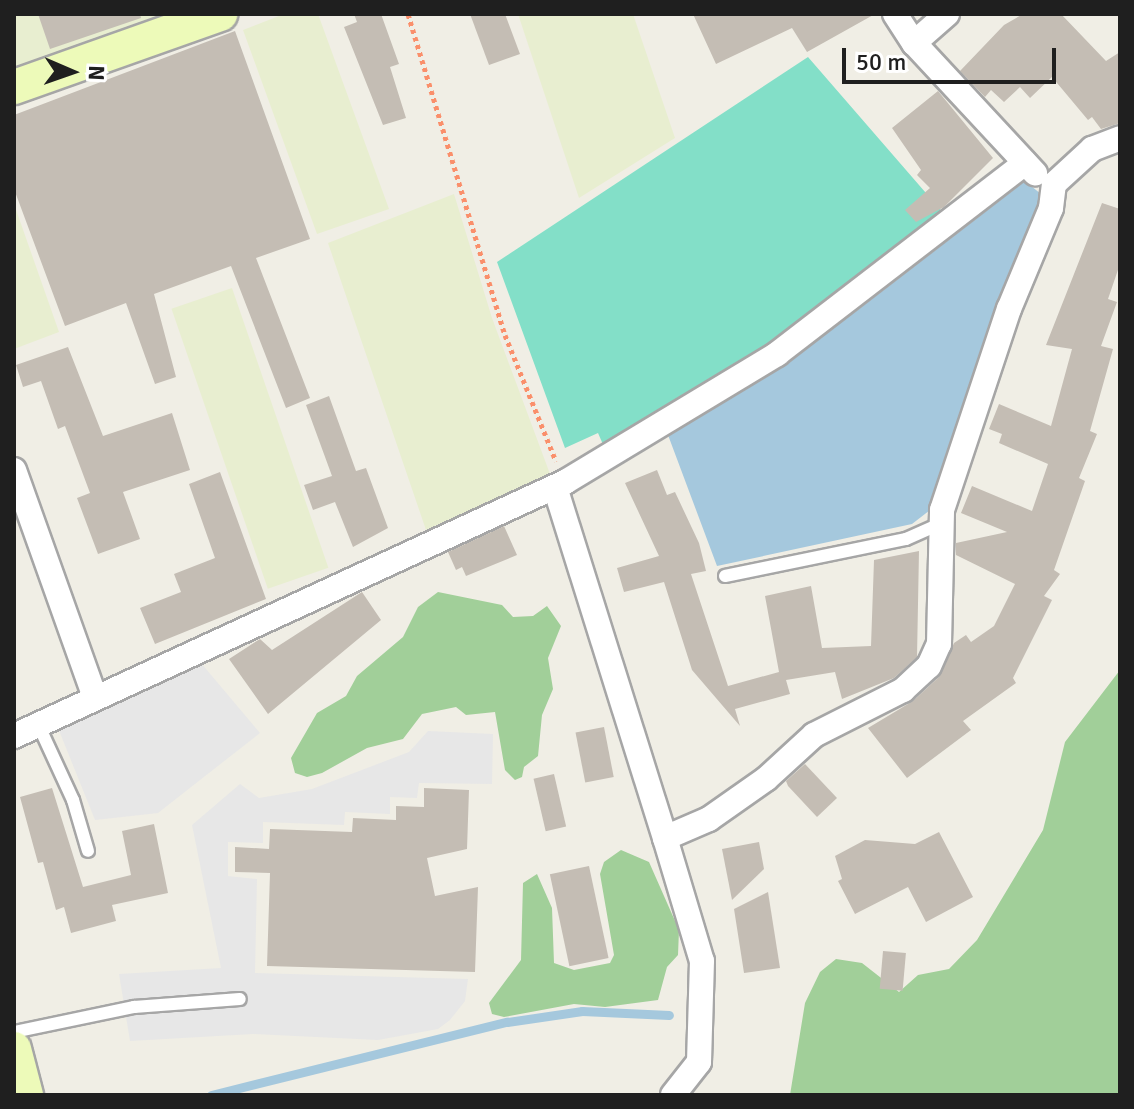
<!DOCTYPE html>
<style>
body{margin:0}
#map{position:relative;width:1134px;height:1109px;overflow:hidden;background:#f0eee5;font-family:Signika,sans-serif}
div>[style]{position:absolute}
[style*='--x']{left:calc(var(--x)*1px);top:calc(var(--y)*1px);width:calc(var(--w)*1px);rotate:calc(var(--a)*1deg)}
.farmland>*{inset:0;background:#e8eed0;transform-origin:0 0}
.forest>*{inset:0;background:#a1cf99}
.pitch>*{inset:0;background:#83dfc8}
.parking>*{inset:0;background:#e7e7e7}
.water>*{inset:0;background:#a5c8dd}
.stream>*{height:9px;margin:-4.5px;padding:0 4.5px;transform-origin:4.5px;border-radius:4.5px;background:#a5c8dd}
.building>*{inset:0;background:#c4bdb4;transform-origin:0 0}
.path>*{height:5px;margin-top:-2.5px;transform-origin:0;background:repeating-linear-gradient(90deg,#fa8f6b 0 4px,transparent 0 8px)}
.roads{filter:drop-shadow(2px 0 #a6a6a6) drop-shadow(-2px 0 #a6a6a6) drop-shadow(0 2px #a6a6a6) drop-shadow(0 -2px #a6a6a6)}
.lane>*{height:12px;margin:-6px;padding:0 6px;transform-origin:6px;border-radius:6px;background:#fff}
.street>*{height:24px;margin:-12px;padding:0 12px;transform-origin:12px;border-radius:12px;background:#fff}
.secondary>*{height:34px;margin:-17px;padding:0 17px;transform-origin:17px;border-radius:17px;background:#edfab9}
span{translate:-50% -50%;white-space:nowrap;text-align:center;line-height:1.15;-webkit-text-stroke:8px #fff;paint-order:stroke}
.frame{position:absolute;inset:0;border:16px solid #1f1f1f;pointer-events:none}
.north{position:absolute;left:32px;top:32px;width:80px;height:80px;-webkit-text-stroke:6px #fff;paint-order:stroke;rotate:92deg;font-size:22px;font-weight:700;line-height:32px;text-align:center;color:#1f1f1f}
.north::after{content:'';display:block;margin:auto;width:28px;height:36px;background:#1f1f1f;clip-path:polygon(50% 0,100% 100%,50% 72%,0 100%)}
.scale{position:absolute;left:842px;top:48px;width:214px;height:36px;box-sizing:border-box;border:4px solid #1f1f1f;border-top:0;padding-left:10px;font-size:24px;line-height:28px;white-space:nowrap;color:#1f1f1f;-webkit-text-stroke:6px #fff;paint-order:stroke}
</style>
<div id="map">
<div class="farmland">
<div style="clip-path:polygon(14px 14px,167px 14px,14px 67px)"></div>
<div style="clip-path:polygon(284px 14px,318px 14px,389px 209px,317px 234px,243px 30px)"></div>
<div style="clip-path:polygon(518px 14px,633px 14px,675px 138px,579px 198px)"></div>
<div style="clip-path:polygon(454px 194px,492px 318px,550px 474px,426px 530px,328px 243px)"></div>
<div style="clip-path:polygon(14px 204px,59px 332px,14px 349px)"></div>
<div style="left:232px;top:288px;width:296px;height:64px;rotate:71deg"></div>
</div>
<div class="forest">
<div style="clip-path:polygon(438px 592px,502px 605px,513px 617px,533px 616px,547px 606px,561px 626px,548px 658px,553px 689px,542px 715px,538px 756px,524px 767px,522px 777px,515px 780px,505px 770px,495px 712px,466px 715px,456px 707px,422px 714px,403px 739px,367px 748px,322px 773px,307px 777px,295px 773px,291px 758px,317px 713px,346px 696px,357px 676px,403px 637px,418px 607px)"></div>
<div style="clip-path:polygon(1120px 670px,1120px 1095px,790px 1095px,805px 1003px,820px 972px,836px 959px,862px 963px,899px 992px,918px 975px,949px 969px,977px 940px,1043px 830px,1065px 742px)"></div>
<div style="clip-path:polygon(621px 850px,649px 862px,679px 930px,678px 955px,667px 967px,658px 1000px,605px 1007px,574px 1004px,504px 1017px,492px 1014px,489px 1003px,521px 960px,523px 883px,537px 874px,552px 908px,554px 963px,574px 970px,610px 963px,614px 955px,600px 874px,604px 862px)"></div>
</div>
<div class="pitch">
<div style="clip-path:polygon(808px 57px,945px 215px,807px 322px,605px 449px,598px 433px,565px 448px,497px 262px)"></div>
</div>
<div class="parking">
<div style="clip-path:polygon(201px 663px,260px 733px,158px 813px,95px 820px,58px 728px)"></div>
<div style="clip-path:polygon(428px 731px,493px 734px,492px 784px,419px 783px,417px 798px,390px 797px,390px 814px,345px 812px,344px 825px,263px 822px,263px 843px,228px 842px,228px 876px,257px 879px,255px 973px,468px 979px,465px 1001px,450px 1020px,438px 1029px,378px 1040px,253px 1034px,130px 1041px,119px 974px,221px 968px,192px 825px,240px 784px,259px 798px,312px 789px,409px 752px)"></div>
</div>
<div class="water">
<div style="clip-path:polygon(1025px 181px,1047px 199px,934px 507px,912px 524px,717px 566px,668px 435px,855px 312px)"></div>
</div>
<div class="stream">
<div style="--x:211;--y:1095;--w:305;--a:-13.9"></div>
<div style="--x:507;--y:1022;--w:76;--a:-8.3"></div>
<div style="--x:582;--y:1011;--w:87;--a:2.6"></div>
</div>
<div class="building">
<div style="clip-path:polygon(38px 14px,140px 14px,141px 18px,50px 49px)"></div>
<div style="clip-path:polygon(354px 14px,381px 14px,399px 64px,390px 67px,406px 118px,383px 125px,344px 27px,357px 22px)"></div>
<div style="clip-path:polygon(470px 14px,505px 14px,520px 54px,489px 65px)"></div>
<div style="clip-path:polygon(693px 14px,875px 14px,807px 52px,792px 28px,716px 64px)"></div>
<div style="clip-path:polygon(1023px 14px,1061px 14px,1106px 61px,1120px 52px,1120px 123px,1101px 129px,1092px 117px,1088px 120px,1052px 77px,1030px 98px,1020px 87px,1004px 102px,991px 90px,985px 97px,960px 71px,1004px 25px)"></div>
<div style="clip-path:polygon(235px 31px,310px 239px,256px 258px,310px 398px,286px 408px,231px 266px,154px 294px,176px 377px,155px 384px,126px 303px,65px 326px,14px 189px,14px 115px)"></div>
<div style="clip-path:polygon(938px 91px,993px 158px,944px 207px,916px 222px,905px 210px,930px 188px,917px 175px,921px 170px,892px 128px)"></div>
<div style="clip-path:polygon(1102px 203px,1120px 209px,1120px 264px,1108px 299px,1117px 302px,1101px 346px,1113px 349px,1090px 431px,1097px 434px,1079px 478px,1085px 481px,1054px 570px,1060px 574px,1044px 596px,1052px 600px,1013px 678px,1016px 683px,963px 721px,971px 730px,907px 778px,868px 728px,913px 701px,939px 677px,954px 643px,966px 635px,971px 642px,994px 626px,1015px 584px,956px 555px,956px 543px,1007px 532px,961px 513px,972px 486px,1032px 511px,1048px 464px,999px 443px,1002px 434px,989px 429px,999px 404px,1051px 426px,1072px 349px,1046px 345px)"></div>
<div style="clip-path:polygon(68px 347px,103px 436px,172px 413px,190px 470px,123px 492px,140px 539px,98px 554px,77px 498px,90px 493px,65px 426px,58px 429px,41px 381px,23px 387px,16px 365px)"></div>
<div style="clip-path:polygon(329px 396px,356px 471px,366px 468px,388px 528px,353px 547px,335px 502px,313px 510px,304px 485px,332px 476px,306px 405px)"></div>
<div style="clip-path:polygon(657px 470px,667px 495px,675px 492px,699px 543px,706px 571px,691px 574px,728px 686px,779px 672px,765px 596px,811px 586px,822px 648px,871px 646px,874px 560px,919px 551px,917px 657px,894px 678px,842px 699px,835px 672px,786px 680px,790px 694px,735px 709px,740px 726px,692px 670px,664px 582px,624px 592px,617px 568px,659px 556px,625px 483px)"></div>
<div style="clip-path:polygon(220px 472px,266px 599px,155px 644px,140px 608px,181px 592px,174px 574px,215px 558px,189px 484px)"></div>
<div style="clip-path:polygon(504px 526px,517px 555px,466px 576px,462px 567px,456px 570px,448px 552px)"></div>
<div style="clip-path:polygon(362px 592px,381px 620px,268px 714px,229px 659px,260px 639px,272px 650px)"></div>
<div style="left:604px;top:727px;width:51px;height:29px;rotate:79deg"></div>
<div style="clip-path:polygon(805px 764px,837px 798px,817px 817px,788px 786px,786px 781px)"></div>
<div style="left:554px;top:774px;width:54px;height:21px;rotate:77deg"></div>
<div style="clip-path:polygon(52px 788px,83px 887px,131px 875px,122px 831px,154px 824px,168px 893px,112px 905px,116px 921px,71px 933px,64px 907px,56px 910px,43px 862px,38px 863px,20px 797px)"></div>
<div style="clip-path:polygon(424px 788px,469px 790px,467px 849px,427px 858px,435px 896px,478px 887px,475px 972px,267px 966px,270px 873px,235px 872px,235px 847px,269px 849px,270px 829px,352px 832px,353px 818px,396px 820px,396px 806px,424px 807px)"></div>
<div style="clip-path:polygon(939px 832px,973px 897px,926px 922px,908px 887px,855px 914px,838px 881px,842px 879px,835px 856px,865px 840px,915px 844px)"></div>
<div style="clip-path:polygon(759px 842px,764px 869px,732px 900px,722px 849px)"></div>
<div style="left:589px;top:866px;width:94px;height:40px;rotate:78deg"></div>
<div style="clip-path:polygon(768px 892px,780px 968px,744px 973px,734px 909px)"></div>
<div style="left:883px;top:951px;width:23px;height:38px;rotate:5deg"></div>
</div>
<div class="path">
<div style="--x:408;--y:14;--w:335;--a:73.2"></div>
<div style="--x:505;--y:335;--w:136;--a:68"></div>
</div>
<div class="roads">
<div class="lane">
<div style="--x:725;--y:576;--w:185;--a:-11.6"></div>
<div style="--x:906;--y:539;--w:37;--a:-24"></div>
<div style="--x:38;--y:724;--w:84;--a:65.3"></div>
<div style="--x:73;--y:800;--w:53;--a:73.6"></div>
<div style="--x:14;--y:1032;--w:123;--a:-11.8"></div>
<div style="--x:134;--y:1007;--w:106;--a:-4.3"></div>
</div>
<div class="street">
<div style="--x:895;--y:14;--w:35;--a:57"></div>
<div style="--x:914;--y:43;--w:178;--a:47.1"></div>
<div style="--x:914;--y:43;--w:44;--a:-41.3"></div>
<div style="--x:14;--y:470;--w:241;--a:70.4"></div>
<div style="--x:555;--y:487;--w:368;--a:72.6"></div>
<div style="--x:665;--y:838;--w:48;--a:-23.4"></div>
<div style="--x:709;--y:819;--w:70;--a:-35.1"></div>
<div style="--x:766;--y:779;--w:65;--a:-42.5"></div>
<div style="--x:814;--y:735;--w:100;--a:-26.8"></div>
<div style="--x:903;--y:690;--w:35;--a:-43"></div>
<div style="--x:929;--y:666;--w:24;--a:-66"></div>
<div style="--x:939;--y:644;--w:134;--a:-88.7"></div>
<div style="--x:942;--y:510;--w:212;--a:-71.6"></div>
<div style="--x:1009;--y:309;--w:109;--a:-67.4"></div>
<div style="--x:1051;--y:208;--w:24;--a:-83"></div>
<div style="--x:1054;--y:184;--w:52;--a:-42.6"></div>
<div style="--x:1092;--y:149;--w:30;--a:-21"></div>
<div style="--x:14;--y:736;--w:607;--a:-24.75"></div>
<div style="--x:565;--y:482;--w:248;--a:-31.1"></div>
<div style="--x:777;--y:354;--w:313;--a:-37.6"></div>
<div style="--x:665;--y:838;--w:128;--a:73.3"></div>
<div style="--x:702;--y:961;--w:101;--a:91.7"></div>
<div style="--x:699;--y:1062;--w:42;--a:128.2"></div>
</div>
<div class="secondary">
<div style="--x:14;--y:87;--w:219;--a:-19.5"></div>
<div style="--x:14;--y:1049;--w:48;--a:75.4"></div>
</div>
</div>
<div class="frame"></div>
<div class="north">N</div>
<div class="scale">50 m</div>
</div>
